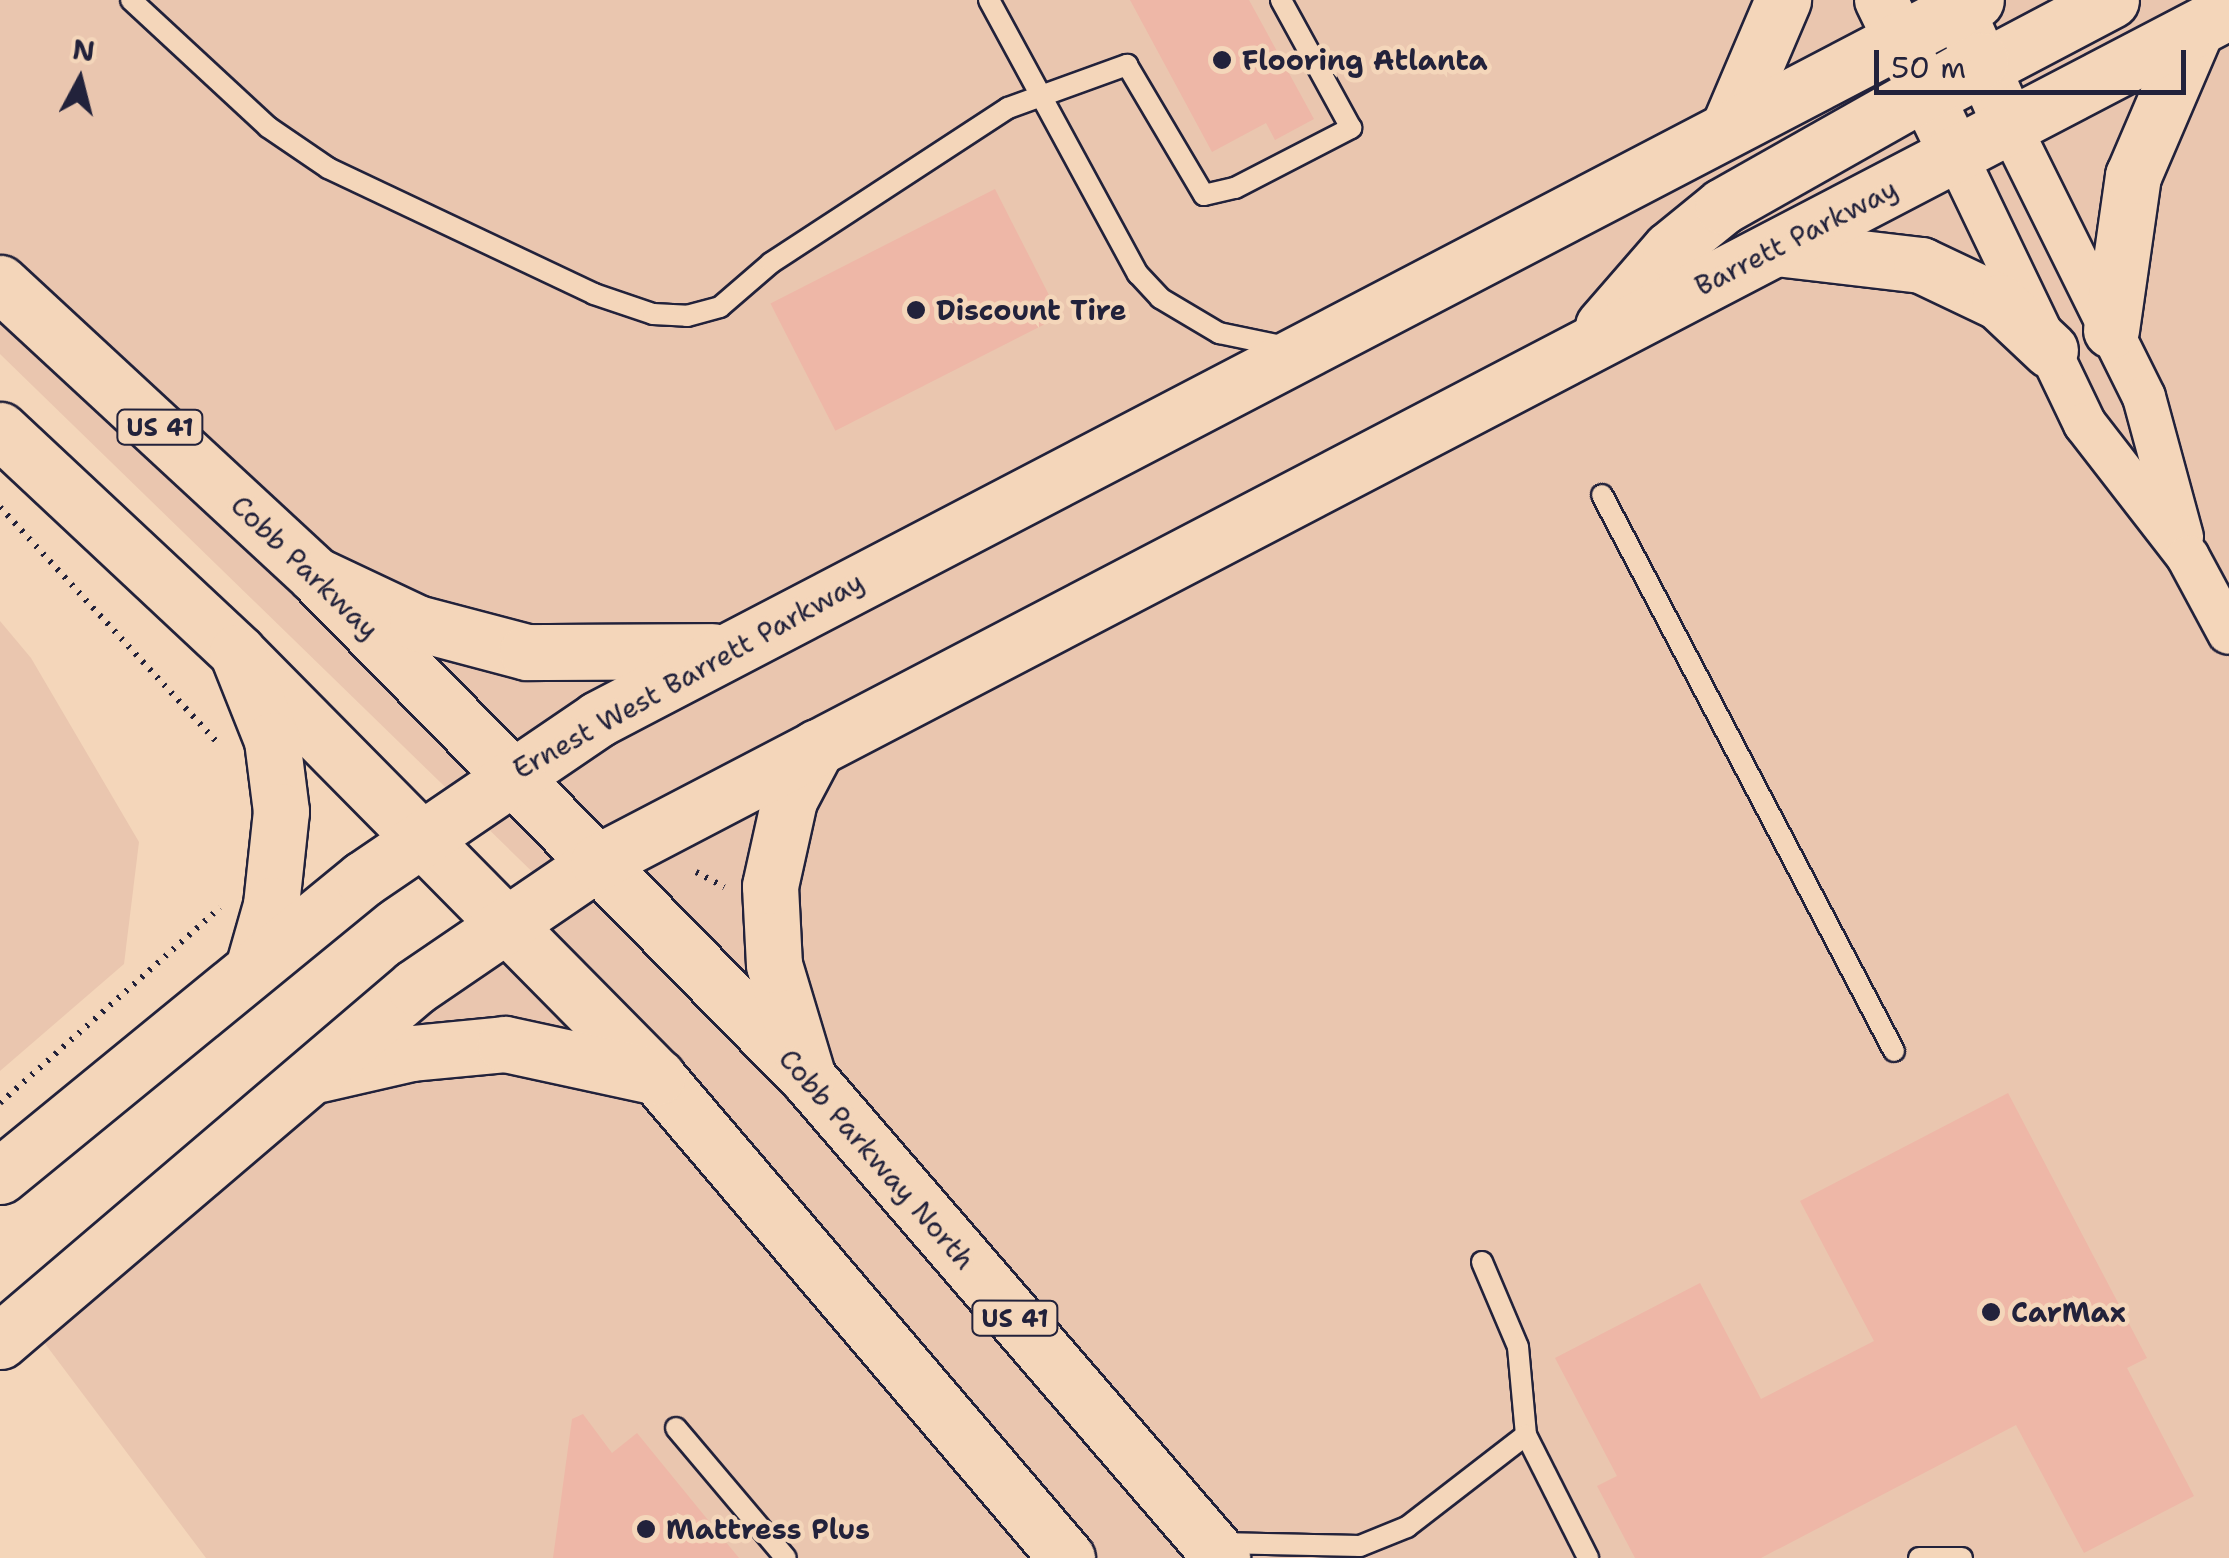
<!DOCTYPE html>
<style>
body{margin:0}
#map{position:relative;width:2229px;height:1558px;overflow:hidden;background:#f4d6ba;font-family:"Shantell Sans",sans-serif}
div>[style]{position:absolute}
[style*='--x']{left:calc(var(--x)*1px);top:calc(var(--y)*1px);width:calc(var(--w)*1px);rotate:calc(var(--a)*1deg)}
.built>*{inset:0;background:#eac6af}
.building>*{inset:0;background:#eeb7a7;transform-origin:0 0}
.path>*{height:6px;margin-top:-3px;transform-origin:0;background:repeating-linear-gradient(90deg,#22223b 0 2.5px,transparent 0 10.5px)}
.roads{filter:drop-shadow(2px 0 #22223b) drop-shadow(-2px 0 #22223b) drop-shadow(0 2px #22223b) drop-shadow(0 -2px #22223b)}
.service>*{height:20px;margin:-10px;padding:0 10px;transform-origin:10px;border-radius:10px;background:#f4d6ba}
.minor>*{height:42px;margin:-21px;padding:0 21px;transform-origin:21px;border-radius:21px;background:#f4d6ba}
.tertiary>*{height:52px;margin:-26px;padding:0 26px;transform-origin:26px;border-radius:26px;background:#f4d6ba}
.primary>*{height:55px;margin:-27.5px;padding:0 27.5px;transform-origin:27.5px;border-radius:27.5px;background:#f4d6ba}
.trunk>*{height:55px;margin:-27.5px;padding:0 27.5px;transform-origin:27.5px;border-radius:27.5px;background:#f4d6ba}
.dots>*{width:28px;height:28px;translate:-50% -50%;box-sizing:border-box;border:5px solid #f4d6ba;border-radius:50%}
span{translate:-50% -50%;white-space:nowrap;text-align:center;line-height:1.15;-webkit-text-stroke:9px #f4d6ba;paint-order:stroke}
.shield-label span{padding:2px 8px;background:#f4d6ba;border:2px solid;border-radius:8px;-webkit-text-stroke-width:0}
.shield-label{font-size:25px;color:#22223b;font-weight:700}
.poi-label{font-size:28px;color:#22223b;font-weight:700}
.left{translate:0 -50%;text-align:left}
.street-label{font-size:28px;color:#22223b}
.north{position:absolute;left:30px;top:30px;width:100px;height:100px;-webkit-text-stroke:8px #f4d6ba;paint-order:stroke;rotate:7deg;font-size:28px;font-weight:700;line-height:40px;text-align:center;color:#22223b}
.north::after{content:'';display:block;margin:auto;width:35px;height:45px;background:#22223b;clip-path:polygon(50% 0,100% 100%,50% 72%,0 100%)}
.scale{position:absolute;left:1874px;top:50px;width:312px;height:45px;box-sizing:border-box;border:5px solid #22223b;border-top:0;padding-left:12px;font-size:30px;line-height:35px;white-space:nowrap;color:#22223b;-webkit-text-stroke:8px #f4d6ba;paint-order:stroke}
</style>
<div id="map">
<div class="built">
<div style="clip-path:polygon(0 0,2229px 0,2229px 1558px,206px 1558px,40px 1337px,550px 889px,0 354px)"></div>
<div style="clip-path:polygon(0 621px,31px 658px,139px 842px,124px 964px,0 1071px)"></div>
</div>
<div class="building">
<div style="clip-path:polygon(1130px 0,1249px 0,1314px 119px,1275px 140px,1266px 123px,1212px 152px)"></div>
<div style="left:995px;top:189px;width:143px;height:252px;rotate:63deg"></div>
<div style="clip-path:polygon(2008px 1093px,2147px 1358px,2127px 1368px,2194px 1496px,2084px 1553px,2016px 1425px,1761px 1558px,1635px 1558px,1597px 1486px,1617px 1476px,1555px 1358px,1700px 1283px,1761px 1399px,1874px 1341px,1800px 1201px)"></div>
<div style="clip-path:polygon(583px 1414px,612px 1453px,637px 1433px,739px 1558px,553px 1558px,572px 1419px)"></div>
</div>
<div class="path">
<div style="--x:0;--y:507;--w:324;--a:47.3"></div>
<div style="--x:696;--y:872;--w:32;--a:28"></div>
<div style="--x:0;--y:1103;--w:294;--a:-41.6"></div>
</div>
<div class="roads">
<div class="service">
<div style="--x:131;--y:0;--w:187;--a:42.8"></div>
<div style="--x:268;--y:127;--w:73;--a:34.3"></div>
<div style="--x:328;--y:168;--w:294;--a:25.3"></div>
<div style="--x:594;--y:294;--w:62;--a:18.7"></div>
<div style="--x:653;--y:314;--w:34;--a:3"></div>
<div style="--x:687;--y:316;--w:34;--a:-15"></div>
<div style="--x:720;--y:307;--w:67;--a:-40.8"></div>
<div style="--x:771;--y:263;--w:283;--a:-33.2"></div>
<div style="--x:1008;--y:108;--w:127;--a:-19.9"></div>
<div style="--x:1127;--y:65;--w:151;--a:59.4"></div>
<div style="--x:1204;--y:195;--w:32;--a:-13"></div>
<div style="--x:1235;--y:188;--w:131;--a:-27.3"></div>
<div style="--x:1351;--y:128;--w:146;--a:-118.7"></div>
<div style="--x:989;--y:0;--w:312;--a:61.5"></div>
<div style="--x:1138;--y:274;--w:33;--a:47"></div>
<div style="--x:1160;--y:298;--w:69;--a:30.7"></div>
<div style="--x:1219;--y:333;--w:64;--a:11.7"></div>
<div style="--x:1602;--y:495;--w:628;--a:62.29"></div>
<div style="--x:1482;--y:1262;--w:92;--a:67"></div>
<div style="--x:1518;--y:1347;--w:88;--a:84.8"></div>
<div style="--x:1526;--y:1435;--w:138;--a:63.2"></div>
<div style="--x:676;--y:1428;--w:170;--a:49.8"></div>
<div style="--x:1219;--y:1543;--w:141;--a:1.2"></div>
<div style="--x:1360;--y:1546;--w:51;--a:-22"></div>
<div style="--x:1407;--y:1527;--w:150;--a:-37.7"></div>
<div style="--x:1919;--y:1558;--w:43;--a:0"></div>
</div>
<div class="minor">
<div style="--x:2010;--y:127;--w:301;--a:63.6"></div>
<div style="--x:2144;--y:397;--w:145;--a:74.8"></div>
<div style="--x:1956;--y:155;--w:298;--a:64.4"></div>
<div style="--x:2085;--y:424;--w:168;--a:52.2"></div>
<div style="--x:2188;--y:557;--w:86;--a:61.7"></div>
</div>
<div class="tertiary">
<div style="--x:1881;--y:0;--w:172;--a:64.2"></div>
<div style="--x:1954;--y:0;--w:139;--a:66.2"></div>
</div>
<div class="primary">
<div style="--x:0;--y:283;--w:430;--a:42.8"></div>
<div style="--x:315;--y:575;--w:704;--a:45.58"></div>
<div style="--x:808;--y:1078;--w:634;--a:49.22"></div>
<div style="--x:0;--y:430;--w:325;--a:43.1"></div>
<div style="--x:237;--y:652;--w:598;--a:45.34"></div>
<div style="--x:657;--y:1077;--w:632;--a:49.56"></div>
</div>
<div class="trunk">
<div style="--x:1950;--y:85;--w:182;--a:-27.8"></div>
<div style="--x:1731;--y:122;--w:133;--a:-66.9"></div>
<div style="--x:1776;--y:248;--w:146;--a:6.7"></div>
<div style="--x:1921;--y:265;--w:86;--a:25.4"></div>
<div style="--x:1999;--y:302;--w:70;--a:43.3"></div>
<div style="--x:1603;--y:326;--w:102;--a:-49"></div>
<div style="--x:1670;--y:249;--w:68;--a:-39.1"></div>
<div style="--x:1723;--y:206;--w:296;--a:-29.5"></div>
<div style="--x:2111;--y:330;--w:156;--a:-81.9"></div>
<div style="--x:2133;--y:176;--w:160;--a:-66.8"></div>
<div style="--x:315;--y:575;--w:113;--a:25.2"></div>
<div style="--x:417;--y:623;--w:114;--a:14.8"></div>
<div style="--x:527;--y:652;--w:185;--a:-0.3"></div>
<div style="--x:237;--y:652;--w:95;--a:68.3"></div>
<div style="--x:272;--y:740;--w:72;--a:82.8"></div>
<div style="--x:281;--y:811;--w:95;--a:96.1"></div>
<div style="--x:271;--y:905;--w:58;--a:105.9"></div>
<div style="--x:320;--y:1074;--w:94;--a:-12.9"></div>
<div style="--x:412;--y:1053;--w:93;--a:-5.5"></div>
<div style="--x:505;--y:1044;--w:156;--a:12.2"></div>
<div style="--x:808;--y:1078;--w:118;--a:-106.7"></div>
<div style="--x:774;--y:965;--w:79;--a:-92.9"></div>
<div style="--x:770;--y:886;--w:88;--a:-77.5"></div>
<div style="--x:789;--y:800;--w:60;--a:-62.2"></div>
<div style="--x:0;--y:1176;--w:469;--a:-39.3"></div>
<div style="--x:363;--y:879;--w:284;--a:-34.2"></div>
<div style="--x:598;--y:719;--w:1554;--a:-27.55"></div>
<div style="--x:0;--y:1341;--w:545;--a:-40.46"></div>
<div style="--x:415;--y:987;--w:222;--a:-34.3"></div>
<div style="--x:598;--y:862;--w:1840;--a:-27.55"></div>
</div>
</div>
<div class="dots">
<div style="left:1222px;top:60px;background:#22223b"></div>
<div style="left:916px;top:310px;background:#22223b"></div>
<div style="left:1991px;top:1312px;background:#22223b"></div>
<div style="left:646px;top:1529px;background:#22223b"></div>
</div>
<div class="shield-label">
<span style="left:160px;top:427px">US 41</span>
<span style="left:1015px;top:1318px">US 41</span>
</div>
<div class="poi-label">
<span class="left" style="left:1242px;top:60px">Flooring Atlanta</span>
<span class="left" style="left:936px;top:310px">Discount Tire</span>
<span class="left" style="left:2011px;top:1312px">CarMax</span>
<span class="left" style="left:666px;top:1529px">Mattress Plus</span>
</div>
<div class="street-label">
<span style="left:1796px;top:237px;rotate:-27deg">Barrett Parkway</span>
<span style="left:305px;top:567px;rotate:44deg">Cobb Parkway</span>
<span style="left:688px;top:675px;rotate:-29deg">Ernest West Barrett Parkway</span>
<span style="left:877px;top:1159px;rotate:49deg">Cobb Parkway North</span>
</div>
<div class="north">N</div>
<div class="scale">50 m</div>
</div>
